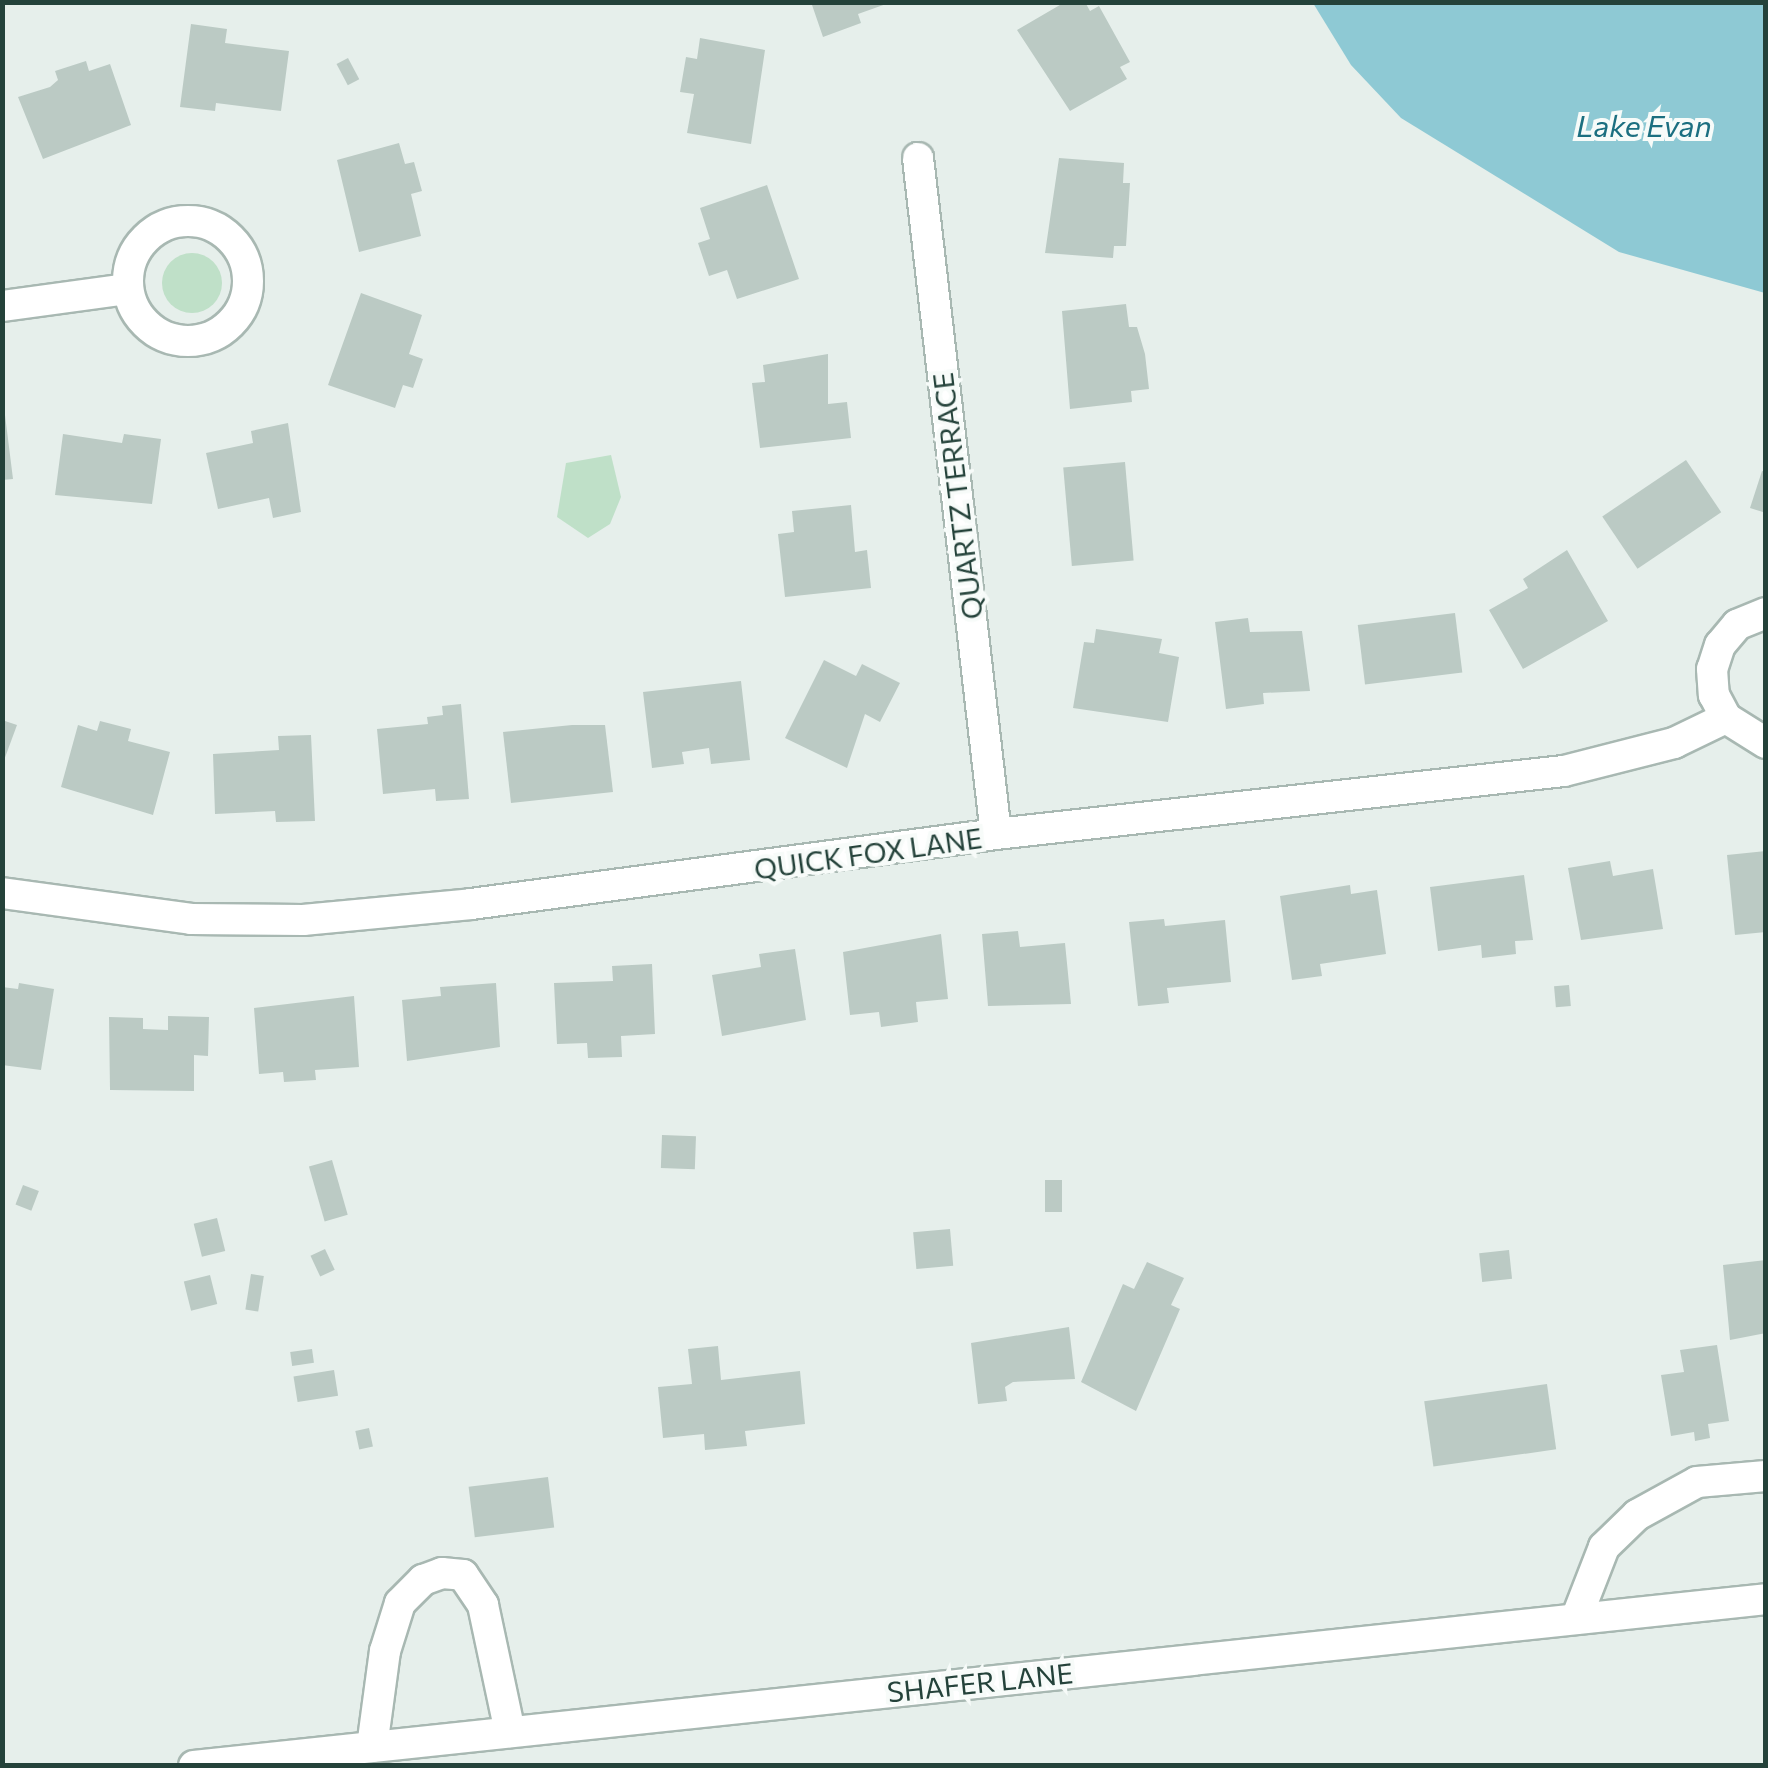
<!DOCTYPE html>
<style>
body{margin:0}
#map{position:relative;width:1768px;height:1768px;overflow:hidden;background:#e6efeb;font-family:Commissioner,sans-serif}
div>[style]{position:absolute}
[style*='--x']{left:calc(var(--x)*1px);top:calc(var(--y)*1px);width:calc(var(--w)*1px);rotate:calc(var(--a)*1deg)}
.green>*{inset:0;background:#bfe0c8}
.round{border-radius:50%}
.water>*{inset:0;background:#8ec9d4}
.building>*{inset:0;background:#bbcac4;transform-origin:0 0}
.roads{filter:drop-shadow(2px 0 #a8b8b2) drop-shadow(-2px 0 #a8b8b2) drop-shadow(0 2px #a8b8b2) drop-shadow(0 -2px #a8b8b2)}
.minor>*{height:30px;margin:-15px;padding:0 15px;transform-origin:15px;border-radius:15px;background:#fff}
.minor>.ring{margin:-15px;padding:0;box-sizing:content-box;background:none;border:30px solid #fff;border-radius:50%}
span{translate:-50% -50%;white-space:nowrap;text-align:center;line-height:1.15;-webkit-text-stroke:8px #f7fbf9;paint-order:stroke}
.street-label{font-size:28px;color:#24423a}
.water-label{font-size:30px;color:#1c6f80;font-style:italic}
.frame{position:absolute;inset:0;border:5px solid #24423a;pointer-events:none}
</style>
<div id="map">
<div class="green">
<div class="round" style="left:162px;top:253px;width:60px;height:60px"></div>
<div style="clip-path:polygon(611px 455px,621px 497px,610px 524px,588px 538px,557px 517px,566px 463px)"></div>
</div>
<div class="water">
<div style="clip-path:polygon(1313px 3px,1765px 3px,1765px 293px,1619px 252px,1401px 118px,1351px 65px)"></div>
</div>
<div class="building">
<div style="clip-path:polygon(811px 2px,889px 2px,889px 3px,858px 14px,861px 23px,823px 37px)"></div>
<div style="clip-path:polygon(1065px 2px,1085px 2px,1090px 11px,1099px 6px,1130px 62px,1120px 67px,1127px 79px,1070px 111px,1017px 30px)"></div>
<div style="clip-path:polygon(191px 24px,227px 29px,225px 43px,289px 51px,281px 111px,216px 103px,215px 111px,180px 107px)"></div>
<div style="clip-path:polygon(700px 38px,765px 50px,751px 144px,687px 133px,694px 94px,680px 92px,686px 57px,697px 59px)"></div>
<div style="left:348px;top:58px;width:24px;height:13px;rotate:62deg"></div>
<div style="clip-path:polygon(86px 61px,89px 71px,110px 64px,131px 125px,43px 159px,18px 97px,50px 87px,58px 80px,55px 71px)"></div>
<div style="clip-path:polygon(399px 143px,405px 164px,414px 162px,422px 191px,411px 194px,421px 236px,359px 252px,337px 160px)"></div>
<div style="clip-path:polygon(1059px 158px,1124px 163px,1123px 183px,1130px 183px,1126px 246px,1114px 246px,1113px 258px,1045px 253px)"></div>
<div style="clip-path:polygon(767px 185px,799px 279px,737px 299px,727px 270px,709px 276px,698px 243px,710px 239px,700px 208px)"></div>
<div style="clip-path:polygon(361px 293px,422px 315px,409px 354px,423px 359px,413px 388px,403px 385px,395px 408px,328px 385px)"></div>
<div style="clip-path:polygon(1126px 304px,1129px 327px,1137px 327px,1145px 354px,1149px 389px,1131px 391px,1132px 402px,1070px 409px,1062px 311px)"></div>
<div style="clip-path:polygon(828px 354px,828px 404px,847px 402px,851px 438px,760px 448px,752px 383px,765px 382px,763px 365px)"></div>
<div style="clip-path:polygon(5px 415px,13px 479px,2px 480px,2px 416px)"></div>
<div style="clip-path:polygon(288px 423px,301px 512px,273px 518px,269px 498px,218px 509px,206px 453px,253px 443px,251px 431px)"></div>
<div style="clip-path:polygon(63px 434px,122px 443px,124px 434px,161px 439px,152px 504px,55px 495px)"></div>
<div style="left:1686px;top:460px;width:63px;height:101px;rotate:56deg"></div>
<div style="left:1125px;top:462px;width:99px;height:62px;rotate:85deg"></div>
<div style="clip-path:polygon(1762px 471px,1766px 472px,1766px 513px,1750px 508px)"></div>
<div style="clip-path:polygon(851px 505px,855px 552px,867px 550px,871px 588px,785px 597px,778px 534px,794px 532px,792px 511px)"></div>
<div style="clip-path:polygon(1567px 550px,1608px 621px,1523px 669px,1489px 610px,1528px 588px,1523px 579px)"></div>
<div style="left:1455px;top:613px;width:60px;height:98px;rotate:83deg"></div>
<div style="clip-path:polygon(1248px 618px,1250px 632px,1302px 631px,1310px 691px,1263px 693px,1264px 704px,1226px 709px,1215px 622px)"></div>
<div style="clip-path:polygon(1096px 629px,1162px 639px,1159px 653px,1179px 657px,1168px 722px,1073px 708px,1084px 642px,1094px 643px)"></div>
<div style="clip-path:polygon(824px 660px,856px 676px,862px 664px,900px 683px,880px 722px,865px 714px,847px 768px,785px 738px)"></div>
<div style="clip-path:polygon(741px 681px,750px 760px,711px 764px,709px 748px,682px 752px,684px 764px,652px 768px,643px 692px)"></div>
<div style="clip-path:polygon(461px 704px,469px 799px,436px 801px,435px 789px,383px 794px,377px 729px,428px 724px,427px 717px,443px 715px,442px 706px)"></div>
<div style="clip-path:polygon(2px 720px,17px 725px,3px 763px,2px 763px)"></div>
<div style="clip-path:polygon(100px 721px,131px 729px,128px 741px,170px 752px,153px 815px,61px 787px,78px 725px,97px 731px)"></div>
<div style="clip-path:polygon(572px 725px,605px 725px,613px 792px,511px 803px,503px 732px)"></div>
<div style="clip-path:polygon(311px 735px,315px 821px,276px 822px,275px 811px,215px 814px,213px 754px,279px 750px,278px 736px)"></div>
<div style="clip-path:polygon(1766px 851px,1766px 932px,1735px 935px,1727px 855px)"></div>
<div style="clip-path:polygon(1610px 861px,1613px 876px,1653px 869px,1663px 929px,1581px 940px,1568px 868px)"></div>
<div style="clip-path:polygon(1524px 875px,1533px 940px,1515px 941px,1516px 954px,1482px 958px,1481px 945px,1438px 951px,1430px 887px)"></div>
<div style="clip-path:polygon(1350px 885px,1351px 894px,1377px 890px,1386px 954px,1320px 964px,1322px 976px,1292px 980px,1280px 896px)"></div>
<div style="clip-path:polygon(1164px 919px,1165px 926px,1225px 920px,1231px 982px,1167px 988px,1169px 1003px,1138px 1006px,1129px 922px)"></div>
<div style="clip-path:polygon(1018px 931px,1020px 947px,1065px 943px,1071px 1004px,988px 1006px,982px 934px)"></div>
<div style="clip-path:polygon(941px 934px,948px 999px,916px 1002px,918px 1022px,881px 1027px,879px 1012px,850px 1015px,843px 952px)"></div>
<div style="clip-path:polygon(795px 949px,806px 1020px,722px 1036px,712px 975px,761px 967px,759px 954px)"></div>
<div style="clip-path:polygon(652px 964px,655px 1034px,621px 1036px,622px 1057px,588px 1058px,587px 1043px,557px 1044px,554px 983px,613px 981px,612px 966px)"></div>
<div style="clip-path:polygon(19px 983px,54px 989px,41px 1070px,2px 1065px,2px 987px,18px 989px)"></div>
<div style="clip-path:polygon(496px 983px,500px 1047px,407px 1061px,402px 1000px,441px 996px,440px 987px)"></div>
<div style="left:1569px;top:985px;width:21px;height:15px;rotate:85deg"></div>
<div style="clip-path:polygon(354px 996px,359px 1067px,315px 1070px,316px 1080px,284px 1082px,283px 1072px,259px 1074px,254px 1008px)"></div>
<div style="clip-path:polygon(168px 1016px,209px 1017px,208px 1056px,194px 1055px,194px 1091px,110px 1090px,109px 1017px,143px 1018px,143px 1029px,168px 1030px)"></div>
<div style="left:662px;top:1135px;width:34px;height:33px;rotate:2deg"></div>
<div style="left:332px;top:1160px;width:57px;height:24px;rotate:74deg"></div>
<div style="left:1045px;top:1180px;width:17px;height:32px"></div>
<div style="left:23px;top:1185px;width:17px;height:21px;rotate:21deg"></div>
<div style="left:217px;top:1218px;width:34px;height:24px;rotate:76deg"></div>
<div style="left:950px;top:1229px;width:37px;height:37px;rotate:85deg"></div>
<div style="left:325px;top:1249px;width:23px;height:16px;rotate:65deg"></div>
<div style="left:1509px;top:1250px;width:29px;height:30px;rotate:84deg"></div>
<div style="clip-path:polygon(1766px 1260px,1766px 1333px,1730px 1340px,1723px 1265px)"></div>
<div style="clip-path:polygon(1147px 1262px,1184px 1278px,1171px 1305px,1180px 1309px,1136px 1411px,1081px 1382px,1123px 1284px,1134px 1289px)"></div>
<div style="left:251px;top:1274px;width:13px;height:36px;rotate:9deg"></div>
<div style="left:210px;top:1275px;width:30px;height:27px;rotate:76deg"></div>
<div style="clip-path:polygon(1069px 1327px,1075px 1379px,1013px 1382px,1005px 1387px,1007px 1401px,978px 1404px,971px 1343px)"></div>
<div style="clip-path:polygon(1717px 1345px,1729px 1421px,1708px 1424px,1710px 1438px,1695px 1441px,1694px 1432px,1671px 1436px,1661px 1375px,1684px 1372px,1680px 1350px)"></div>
<div style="clip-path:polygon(718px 1346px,721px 1380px,800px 1371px,805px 1424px,745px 1431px,747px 1446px,705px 1450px,704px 1434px,663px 1438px,658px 1387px,692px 1384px,688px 1349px)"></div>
<div style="left:312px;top:1349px;width:14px;height:22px;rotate:82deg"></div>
<div style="left:334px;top:1370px;width:26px;height:41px;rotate:81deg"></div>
<div style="left:1547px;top:1384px;width:66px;height:124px;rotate:82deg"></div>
<div style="left:369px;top:1428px;width:19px;height:14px;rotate:78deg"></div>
<div style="left:548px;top:1477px;width:51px;height:80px;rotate:83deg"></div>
</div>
<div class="roads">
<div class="minor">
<div style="--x:918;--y:158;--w:680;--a:83.42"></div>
<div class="ring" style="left:128px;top:221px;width:90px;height:90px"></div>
<div style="--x:2;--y:306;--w:127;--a:-7.7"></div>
<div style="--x:1766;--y:613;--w:31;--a:158"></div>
<div style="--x:1737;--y:625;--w:26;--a:130"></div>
<div style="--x:1720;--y:645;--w:25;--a:108"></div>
<div style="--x:1712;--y:669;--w:26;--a:86"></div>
<div style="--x:1714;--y:695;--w:26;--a:62"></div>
<div style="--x:1726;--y:718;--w:47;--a:32"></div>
<div style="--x:2;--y:893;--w:191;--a:7.8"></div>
<div style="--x:191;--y:919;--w:112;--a:0.5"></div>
<div style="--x:303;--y:920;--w:169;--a:-5.4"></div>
<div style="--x:471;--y:904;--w:530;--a:-7.59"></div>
<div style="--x:996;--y:834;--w:571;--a:-6.33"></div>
<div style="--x:1564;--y:771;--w:114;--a:-14.3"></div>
<div style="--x:1674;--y:743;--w:58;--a:-25.7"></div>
<div style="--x:1576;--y:1619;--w:77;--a:-68.7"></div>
<div style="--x:1604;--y:1547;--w:46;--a:-44.1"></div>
<div style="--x:1637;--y:1515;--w:68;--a:-28.8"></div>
<div style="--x:1697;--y:1482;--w:69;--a:-5"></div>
<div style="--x:372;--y:1747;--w:97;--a:-82.3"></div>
<div style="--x:385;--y:1651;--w:50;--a:-72.6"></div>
<div style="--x:400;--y:1603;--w:33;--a:-45"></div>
<div style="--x:423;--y:1580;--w:20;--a:-20"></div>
<div style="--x:442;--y:1573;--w:21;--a:5"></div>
<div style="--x:463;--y:1575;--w:36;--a:56"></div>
<div style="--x:483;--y:1605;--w:130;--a:78"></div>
<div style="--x:194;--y:1766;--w:1581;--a:-6.06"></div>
</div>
</div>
<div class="street-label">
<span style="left:957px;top:496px;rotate:-97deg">QUARTZ TERRACE</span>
<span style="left:868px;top:853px;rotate:-8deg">QUICK FOX LANE</span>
<span style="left:980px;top:1682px;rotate:-6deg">SHAFER LANE</span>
</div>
<div class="water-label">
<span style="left:1644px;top:125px">Lake Evan</span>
</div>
<div class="frame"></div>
</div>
